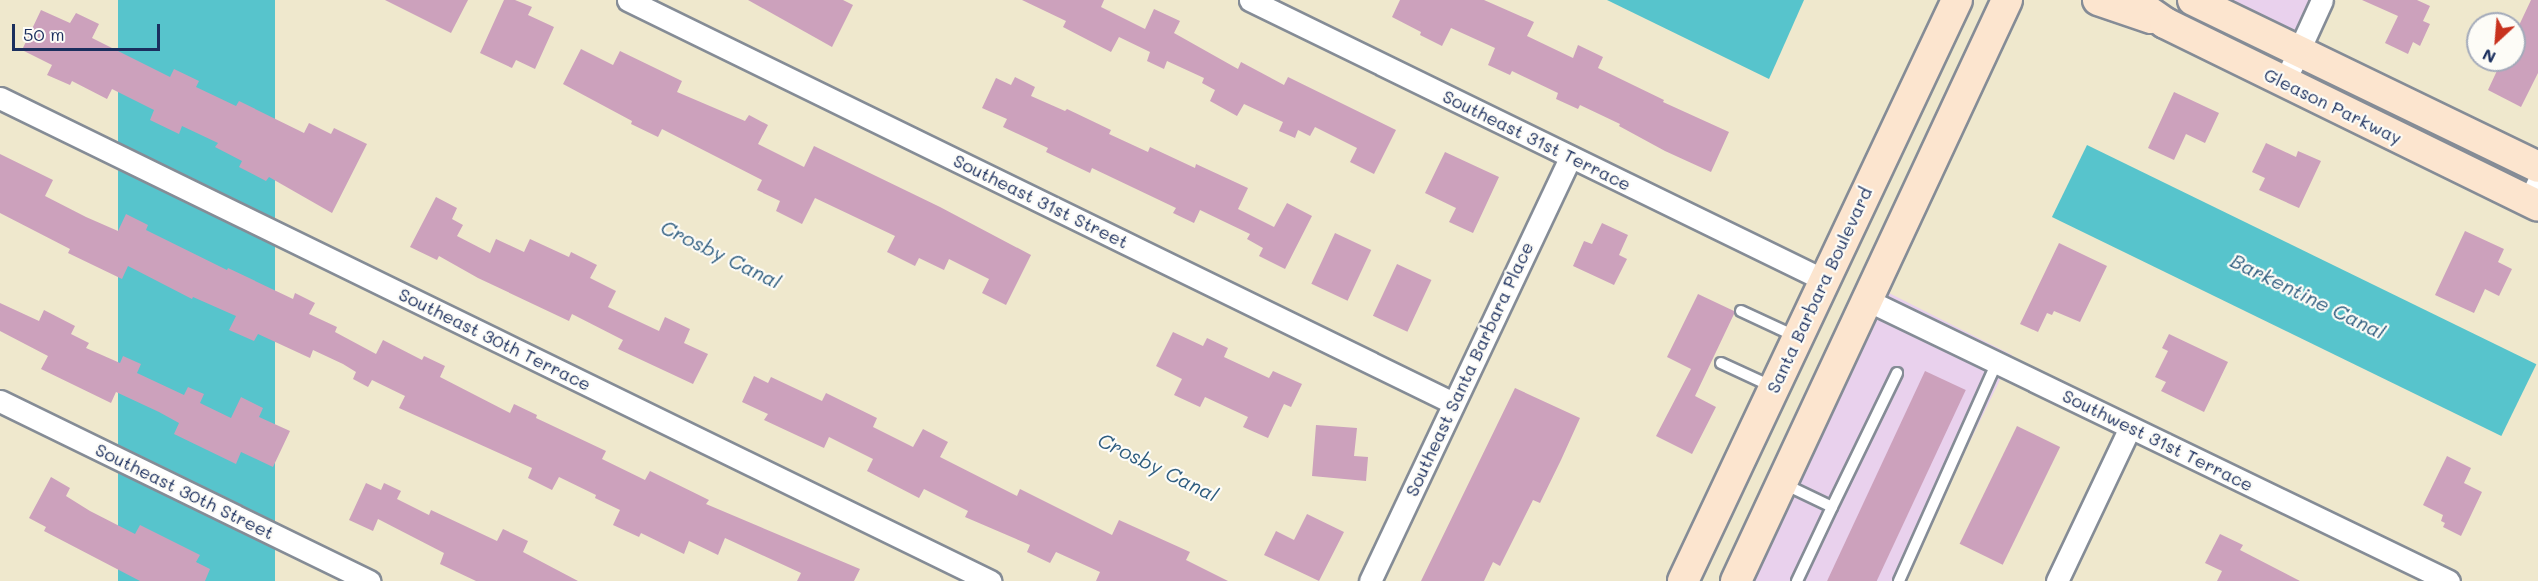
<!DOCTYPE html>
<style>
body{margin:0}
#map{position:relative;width:2538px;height:581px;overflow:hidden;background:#efe8cd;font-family:Mali,sans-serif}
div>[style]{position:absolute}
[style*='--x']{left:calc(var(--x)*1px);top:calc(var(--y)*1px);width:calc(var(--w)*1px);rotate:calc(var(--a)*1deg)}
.built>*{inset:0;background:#e9d1ed}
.water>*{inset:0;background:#57c4cc;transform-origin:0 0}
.building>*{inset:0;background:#cca1bc;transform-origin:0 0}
.roads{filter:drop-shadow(2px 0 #858c96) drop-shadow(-2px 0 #858c96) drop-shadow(0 2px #858c96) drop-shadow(0 -2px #858c96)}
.lane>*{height:10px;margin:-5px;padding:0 5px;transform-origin:5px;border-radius:5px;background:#fff}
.street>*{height:21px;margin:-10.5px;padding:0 10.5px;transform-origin:10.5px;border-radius:10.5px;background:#fff}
.secondary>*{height:30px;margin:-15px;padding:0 15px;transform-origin:15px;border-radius:15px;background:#fce5cf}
span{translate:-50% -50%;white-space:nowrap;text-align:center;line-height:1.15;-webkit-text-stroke:4.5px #fdfcf7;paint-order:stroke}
.street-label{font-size:18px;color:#1b2f5e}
.water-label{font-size:20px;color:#2d5c7f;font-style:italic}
.north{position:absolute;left:2466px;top:12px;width:60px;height:60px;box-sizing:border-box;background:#fdfcf7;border:2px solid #a3aaba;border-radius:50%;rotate:206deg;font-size:16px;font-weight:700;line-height:24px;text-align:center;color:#1b2f5e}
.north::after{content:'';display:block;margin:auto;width:21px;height:27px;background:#c8321e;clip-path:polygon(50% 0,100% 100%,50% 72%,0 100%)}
.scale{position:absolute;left:12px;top:24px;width:148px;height:27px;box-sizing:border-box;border:3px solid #1b2f5e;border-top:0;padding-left:8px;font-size:18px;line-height:21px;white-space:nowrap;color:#1b2f5e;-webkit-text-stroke:4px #fdfcf7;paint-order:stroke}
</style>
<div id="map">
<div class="built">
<div style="clip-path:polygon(2220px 0,2323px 0,2304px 41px)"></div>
<div style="clip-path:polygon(1883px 290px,2012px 355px,1902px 581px,1748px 581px)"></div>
</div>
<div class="water">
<div style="left:118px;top:0;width:157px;height:1242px"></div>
<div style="clip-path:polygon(1607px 0,1804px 0,1769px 79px)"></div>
<div style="left:2087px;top:145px;width:500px;height:80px;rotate:26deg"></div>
</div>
<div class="building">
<div style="clip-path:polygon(385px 0,468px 0,451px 33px)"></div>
<div style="clip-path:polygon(504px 0,515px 0,532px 7px,528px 15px,554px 27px,535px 69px,516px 60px,512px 68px,480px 53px)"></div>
<div style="clip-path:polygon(748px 0,843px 0,853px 5px,832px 47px)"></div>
<div style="clip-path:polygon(1022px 0,1104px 0,1101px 7px,1145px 29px,1154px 9px,1180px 21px,1174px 33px,1238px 69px,1241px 62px,1284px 85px,1288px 77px,1396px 130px,1374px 174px,1350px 162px,1357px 148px,1315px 127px,1310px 136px,1298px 130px,1295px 138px,1279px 131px,1283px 122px,1244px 104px,1237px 116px,1210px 101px,1215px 90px,1202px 83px,1204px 78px,1167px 61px,1164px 69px,1147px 61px,1150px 52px,1119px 37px,1111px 52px,1063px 27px,1066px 21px)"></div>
<div style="clip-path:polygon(1400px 0,1484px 0,1534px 22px,1527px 36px,1573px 58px,1578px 45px,1603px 57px,1598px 68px,1664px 100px,1663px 102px,1729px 132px,1711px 172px,1665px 151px,1619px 126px,1620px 124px,1580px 105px,1578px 109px,1556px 99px,1558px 93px,1512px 71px,1510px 75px,1488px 65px,1495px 48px,1451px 28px,1442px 46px,1420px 35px,1421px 32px,1392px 17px)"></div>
<div style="clip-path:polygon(2362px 0,2417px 0,2430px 6px,2423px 21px,2430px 24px,2420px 46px,2413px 42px,2408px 54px,2385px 43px,2398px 16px)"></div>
<div style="clip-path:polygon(2531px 0,2538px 0,2538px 73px,2521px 107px,2488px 90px,2502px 60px,2514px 60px,2514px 36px)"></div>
<div style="clip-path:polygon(41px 10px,70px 23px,76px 13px,99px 24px,92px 38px,170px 77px,174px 69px,199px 81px,196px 87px,236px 106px,239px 101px,304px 133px,309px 123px,331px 134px,334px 128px,367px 144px,332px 213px,269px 177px,266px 181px,239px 167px,242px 161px,215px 147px,218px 143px,182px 126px,179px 134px,150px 120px,154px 110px,112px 89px,107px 99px,72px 81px,70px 85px,47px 75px,52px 65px,22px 50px)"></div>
<div style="clip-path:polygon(581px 49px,613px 65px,620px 51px,682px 81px,677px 92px,745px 121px,749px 115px,768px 125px,758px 144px,804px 167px,814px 146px,940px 207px,1031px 255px,1006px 305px,982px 293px,989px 279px,949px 259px,944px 270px,919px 258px,915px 266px,887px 252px,895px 236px,815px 198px,802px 224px,776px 211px,780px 201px,757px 190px,762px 180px,662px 129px,658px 137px,631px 124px,632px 121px,563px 84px)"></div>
<div style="clip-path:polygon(1015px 77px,1035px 87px,1031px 96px,1065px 111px,1067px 109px,1111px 130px,1109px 134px,1148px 152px,1150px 147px,1195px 168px,1196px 164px,1248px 188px,1238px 209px,1274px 227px,1287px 203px,1312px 216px,1285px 269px,1259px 256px,1263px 248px,1247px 239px,1250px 234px,1200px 210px,1194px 223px,1173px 213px,1176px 208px,1092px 168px,1090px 173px,1046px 152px,1048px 148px,1003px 127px,1007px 119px,982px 108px,996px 78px,1011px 85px)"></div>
<div style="clip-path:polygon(2174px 92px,2219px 113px,2205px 143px,2186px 134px,2174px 160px,2148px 148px)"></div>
<div style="clip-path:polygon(2266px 143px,2296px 157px,2298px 151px,2321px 161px,2299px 208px,2259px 190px,2265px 178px,2252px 172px)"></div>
<div style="clip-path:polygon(1445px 152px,1499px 177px,1473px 233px,1449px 222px,1456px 208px,1425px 193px)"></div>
<div style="clip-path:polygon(0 154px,53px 180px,45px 196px,86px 217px,118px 231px,126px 214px,148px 225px,146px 230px,227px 270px,228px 268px,293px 299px,295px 293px,315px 303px,309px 314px,337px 327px,335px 332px,376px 354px,383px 340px,422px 360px,424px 356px,445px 366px,440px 377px,510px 413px,514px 404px,537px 415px,536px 418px,606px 451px,602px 459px,645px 480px,650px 471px,709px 500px,706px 504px,860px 569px,854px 581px,797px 581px,801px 573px,725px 538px,718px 555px,689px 541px,684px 554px,641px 533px,639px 537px,613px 525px,620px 510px,595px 498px,596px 495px,559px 477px,552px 490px,528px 478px,532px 468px,399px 408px,405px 396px,372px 380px,368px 387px,353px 379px,356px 372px,343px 364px,313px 350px,310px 358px,258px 334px,254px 341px,229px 330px,236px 316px,193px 297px,192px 299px,128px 266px,122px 279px,68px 253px,70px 249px,0 213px)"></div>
<div style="clip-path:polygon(436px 197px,457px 208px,452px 219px,463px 225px,457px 236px,490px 253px,496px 239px,524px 252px,530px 239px,569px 257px,571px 252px,597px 265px,590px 278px,616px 291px,608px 307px,659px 331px,665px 317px,690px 329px,684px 343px,708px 354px,693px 384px,618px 349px,623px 340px,572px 314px,569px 321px,478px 278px,439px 256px,437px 260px,410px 247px)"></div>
<div style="clip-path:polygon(1602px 223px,1628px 235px,1619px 255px,1627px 259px,1614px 285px,1573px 266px,1584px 241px,1592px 244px)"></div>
<div style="clip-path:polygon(2465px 231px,2504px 249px,2498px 262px,2512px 269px,2499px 296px,2485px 289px,2474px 313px,2435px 295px)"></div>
<div style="left:1335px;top:233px;width:40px;height:56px;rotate:25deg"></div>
<div style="clip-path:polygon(2059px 243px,2107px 266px,2080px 322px,2054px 311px,2052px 315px,2047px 313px,2038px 332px,2020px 324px)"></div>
<div style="left:1397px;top:264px;width:38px;height:57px;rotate:25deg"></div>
<div style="clip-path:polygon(1698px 294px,1734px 311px,1734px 314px,1695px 396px,1716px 407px,1692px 454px,1656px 436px,1691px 369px,1667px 357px)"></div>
<div style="clip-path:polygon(0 303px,39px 321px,44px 310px,75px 326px,71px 334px,89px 343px,86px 348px,120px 363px,123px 356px,141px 364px,137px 373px,184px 395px,188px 387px,204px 394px,200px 403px,231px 418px,241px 397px,263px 408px,259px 417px,290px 431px,273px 467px,241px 452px,236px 464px,174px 434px,179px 423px,159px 412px,116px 392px,111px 403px,41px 369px,48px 356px,0 331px)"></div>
<div style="clip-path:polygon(1173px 332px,1203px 346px,1207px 338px,1228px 348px,1224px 357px,1269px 378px,1273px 371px,1302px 384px,1291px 407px,1284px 404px,1268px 438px,1243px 427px,1248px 417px,1205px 397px,1200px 407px,1174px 395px,1182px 379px,1156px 366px)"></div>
<div style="clip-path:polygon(2169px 334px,2228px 362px,2204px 412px,2161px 391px,2166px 382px,2155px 377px,2168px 351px,2162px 348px)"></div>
<div style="left:1925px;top:371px;width:45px;height:232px;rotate:25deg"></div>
<div style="clip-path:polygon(754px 376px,768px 383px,771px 377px,822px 401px,826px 393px,877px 418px,873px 427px,913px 447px,923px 429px,948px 442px,940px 457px,1017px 496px,1020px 489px,1112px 535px,1119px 520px,1190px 552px,1186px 560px,1228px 581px,1096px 581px,1100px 572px,1056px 552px,1050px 563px,1027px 552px,1030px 545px,965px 517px,968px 511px,924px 489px,919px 498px,867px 471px,873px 459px,829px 437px,824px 448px,764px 420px,768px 414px,742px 402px)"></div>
<div style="clip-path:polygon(1515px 388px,1580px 418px,1561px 460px,1540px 503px,1533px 500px,1500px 566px,1493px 562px,1484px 581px,1421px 581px)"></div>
<div style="clip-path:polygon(1316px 425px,1357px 428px,1354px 456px,1368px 457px,1366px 481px,1312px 476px)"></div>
<div style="left:2017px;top:426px;width:48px;height:131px;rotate:26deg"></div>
<div style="clip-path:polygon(2447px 456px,2471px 468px,2464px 483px,2482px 492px,2461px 536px,2443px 527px,2445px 523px,2441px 521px,2443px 515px,2423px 505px)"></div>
<div style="clip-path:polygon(51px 477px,70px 488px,66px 496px,90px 511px,135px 534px,140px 525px,200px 555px,196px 562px,210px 569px,205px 581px,140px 581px,44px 531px,46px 527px,29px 518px)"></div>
<div style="clip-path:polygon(366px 483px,381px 490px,384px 483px,401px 491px,397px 499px,429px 515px,431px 510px,497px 541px,503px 529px,528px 541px,523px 552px,578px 581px,476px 581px,440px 564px,444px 553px,378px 519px,373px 531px,349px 520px)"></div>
<div style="clip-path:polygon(1307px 514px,1344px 532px,1319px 581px,1264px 555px,1276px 531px,1294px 540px)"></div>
<div style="clip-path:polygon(2220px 534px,2243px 545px,2240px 550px,2300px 581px,2217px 581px,2222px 571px,2205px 563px)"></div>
</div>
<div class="roads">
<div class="lane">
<div style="--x:1741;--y:311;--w:62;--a:24.9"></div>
<div style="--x:1721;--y:363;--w:57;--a:24.8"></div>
<div style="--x:1782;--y:483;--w:55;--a:25.6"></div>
<div style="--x:1832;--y:507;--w:82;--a:115.3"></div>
<div style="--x:1832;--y:507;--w:149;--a:-64.1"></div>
<div style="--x:1899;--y:581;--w:240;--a:-65.9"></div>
</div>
<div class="street">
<div style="--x:628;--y:0;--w:918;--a:26.03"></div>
<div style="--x:1250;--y:0;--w:639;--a:26"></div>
<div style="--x:2284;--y:83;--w:91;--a:-65.4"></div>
<div style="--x:0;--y:98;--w:1102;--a:26.01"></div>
<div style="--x:2529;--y:201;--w:21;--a:-65"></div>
<div style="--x:1867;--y:300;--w:646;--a:25.77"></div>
<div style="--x:0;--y:401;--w:411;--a:26"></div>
<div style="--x:1370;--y:581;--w:469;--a:-64.7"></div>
<div style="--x:2057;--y:581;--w:170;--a:-64.6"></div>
</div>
<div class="secondary">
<div style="--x:2098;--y:0;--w:56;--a:18.8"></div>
<div style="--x:2132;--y:0;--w:40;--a:34.9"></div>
<div style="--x:2165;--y:23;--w:415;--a:26.1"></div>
<div style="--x:2193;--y:0;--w:383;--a:25.8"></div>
<div style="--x:1683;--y:581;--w:642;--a:-64.75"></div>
<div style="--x:1736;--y:581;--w:641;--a:-64.99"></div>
</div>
</div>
<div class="street-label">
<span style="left:2333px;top:106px;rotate:26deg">Gleason Parkway</span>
<span style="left:1537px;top:140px;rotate:26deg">Southeast 31st Terrace</span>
<span style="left:1041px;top:201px;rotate:26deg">Southeast 31st Street</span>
<span style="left:1819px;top:290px;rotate:-65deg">Santa Barbara Boulevard</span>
<span style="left:495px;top:339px;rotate:26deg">Southeast 30th Terrace</span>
<span style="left:1469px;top:369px;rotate:-65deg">Southeast Santa Barbara Place</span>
<span style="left:2158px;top:440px;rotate:26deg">Southwest 31st Terrace</span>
<span style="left:185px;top:491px;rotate:26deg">Southeast 30th Street</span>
</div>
<div class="water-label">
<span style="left:721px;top:254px;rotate:26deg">Crosby Canal</span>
<span style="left:2308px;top:296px;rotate:26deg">Barkentine Canal</span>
<span style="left:1158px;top:467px;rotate:26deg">Crosby Canal</span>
</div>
<div class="north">N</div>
<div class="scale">50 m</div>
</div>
